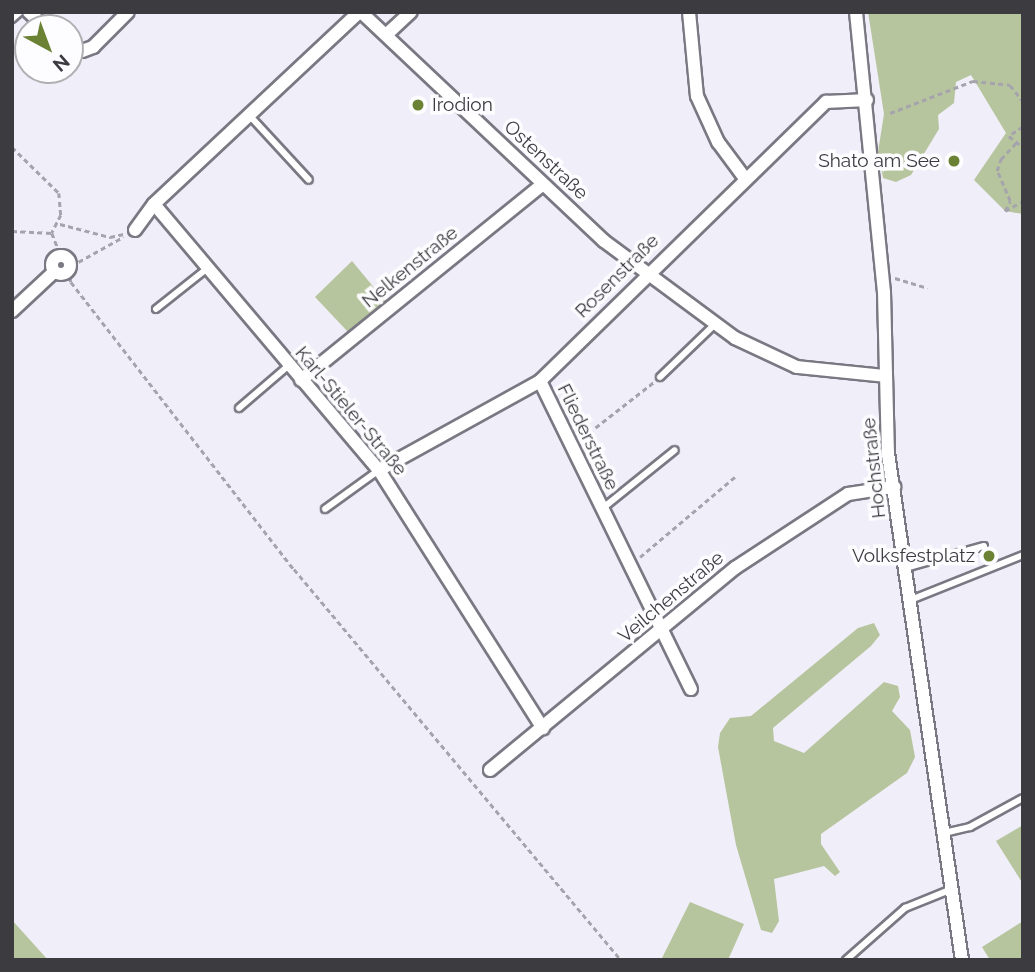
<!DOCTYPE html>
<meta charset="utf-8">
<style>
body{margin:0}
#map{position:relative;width:1035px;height:972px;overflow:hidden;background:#f0eef9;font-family:Raleway,sans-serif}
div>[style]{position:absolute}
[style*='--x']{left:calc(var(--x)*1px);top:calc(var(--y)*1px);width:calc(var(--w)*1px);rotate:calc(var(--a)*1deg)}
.green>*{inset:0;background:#b7c59e}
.path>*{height:2.5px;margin-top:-1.25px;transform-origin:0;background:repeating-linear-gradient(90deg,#a5a4ac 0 5px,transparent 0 8.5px)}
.roads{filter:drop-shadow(2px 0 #7a7882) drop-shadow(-2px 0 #7a7882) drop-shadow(0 2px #7a7882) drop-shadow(0 -2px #7a7882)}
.lane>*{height:6px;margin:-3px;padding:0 3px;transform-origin:3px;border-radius:3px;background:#fff}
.street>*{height:12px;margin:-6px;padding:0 6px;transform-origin:6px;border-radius:6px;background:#fff}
.street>.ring{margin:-6px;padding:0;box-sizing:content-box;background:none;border:12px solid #fff;border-radius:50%}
.dots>*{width:19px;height:19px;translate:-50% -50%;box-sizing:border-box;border:4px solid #fdfdff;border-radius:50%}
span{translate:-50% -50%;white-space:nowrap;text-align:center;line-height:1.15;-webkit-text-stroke:7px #fdfdff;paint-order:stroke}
.poi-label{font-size:19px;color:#3c3c40}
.left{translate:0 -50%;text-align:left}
.right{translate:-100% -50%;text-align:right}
.street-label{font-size:19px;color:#3c3c40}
.frame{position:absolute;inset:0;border:14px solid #3c3c40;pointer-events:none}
.north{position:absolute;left:14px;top:14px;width:70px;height:70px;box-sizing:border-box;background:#fdfdff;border:2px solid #b0b0b3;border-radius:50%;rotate:139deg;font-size:19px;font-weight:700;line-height:28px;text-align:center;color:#3c3c40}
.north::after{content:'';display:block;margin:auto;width:24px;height:32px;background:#6b8234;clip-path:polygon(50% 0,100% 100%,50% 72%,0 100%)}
</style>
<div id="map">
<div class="green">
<div style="clip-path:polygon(868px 12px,1023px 12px,1023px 214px,1005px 211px,974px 180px,1006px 133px,971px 75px,956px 82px,954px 103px,938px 115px,939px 129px,911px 175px,896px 182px,883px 178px,878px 152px,884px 114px)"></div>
<div style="clip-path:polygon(352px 261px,386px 302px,348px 332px,315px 297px)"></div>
<div style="clip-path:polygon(874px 623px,880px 635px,871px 646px,773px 728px,774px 741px,804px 753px,884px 682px,898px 686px,900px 697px,892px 711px,910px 730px,915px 757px,907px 773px,821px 834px,821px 844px,840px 872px,835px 876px,824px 866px,774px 879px,779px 921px,772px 933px,761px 930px,736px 845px,718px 747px,720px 733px,730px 718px,751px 716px,858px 628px)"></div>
<div style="clip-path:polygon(1023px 825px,1023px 884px,996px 841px)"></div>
<div style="clip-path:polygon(690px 902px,744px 924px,728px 960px,661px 960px)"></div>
<div style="clip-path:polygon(12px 920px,48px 960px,12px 960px)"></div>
<div style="clip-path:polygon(1023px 921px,1023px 960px,990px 960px,982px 947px)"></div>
</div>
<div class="path">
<div style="--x:1022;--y:12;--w:1;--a:45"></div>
<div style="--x:890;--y:113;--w:89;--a:-21.1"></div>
<div style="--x:973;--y:81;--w:37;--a:6"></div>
<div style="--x:1010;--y:85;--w:21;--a:51"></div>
<div style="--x:1023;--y:127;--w:17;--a:147"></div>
<div style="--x:1009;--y:136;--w:18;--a:38"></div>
<div style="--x:12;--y:147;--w:66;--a:44.4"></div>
<div style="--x:59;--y:193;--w:22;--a:85"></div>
<div style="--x:61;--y:215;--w:20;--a:117"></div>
<div style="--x:1005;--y:211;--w:11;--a:-63"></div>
<div style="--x:1010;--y:201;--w:33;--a:-113"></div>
<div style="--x:997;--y:171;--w:13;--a:-72"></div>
<div style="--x:1001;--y:159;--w:23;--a:-47"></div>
<div style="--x:1005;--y:211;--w:21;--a:-29"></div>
<div style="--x:60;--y:224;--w:52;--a:14.6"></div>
<div style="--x:110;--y:237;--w:14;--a:-12"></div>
<div style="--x:12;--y:231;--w:40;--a:2.9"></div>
<div style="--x:52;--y:233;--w:25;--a:69"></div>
<div style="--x:71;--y:266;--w:60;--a:-29.1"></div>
<div style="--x:69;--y:270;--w:12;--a:81"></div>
<div style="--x:71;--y:282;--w:363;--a:52.2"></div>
<div style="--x:294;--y:569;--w:510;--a:50.09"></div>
<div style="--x:895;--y:278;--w:34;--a:17"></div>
<div style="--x:582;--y:438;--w:91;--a:-37.9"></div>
<div style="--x:640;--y:557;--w:126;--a:-40.2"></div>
</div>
<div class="roads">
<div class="lane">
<div style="--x:12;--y:19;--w:11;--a:-41"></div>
<div style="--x:249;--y:115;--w:88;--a:47.3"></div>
<div style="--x:156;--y:309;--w:68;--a:-38.4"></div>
<div style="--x:660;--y:377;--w:76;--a:-43.9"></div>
<div style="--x:239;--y:408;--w:65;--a:-40.6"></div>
<div style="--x:603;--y:508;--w:92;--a:-38.9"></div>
<div style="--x:325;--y:509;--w:67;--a:-35.8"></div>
<div style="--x:905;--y:568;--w:82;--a:-15.6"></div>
<div style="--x:908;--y:601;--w:124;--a:-21.8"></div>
<div style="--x:944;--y:833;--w:27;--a:-13"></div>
<div style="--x:970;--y:827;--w:60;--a:-28.7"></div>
<div style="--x:846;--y:960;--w:79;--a:-41.4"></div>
<div style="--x:905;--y:908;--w:51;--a:-22"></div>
</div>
<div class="street">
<div style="--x:29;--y:12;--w:23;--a:43"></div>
<div style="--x:361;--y:12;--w:334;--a:43.3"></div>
<div style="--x:604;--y:241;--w:163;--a:36.5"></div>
<div style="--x:735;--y:338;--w:68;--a:25.1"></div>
<div style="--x:797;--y:367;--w:89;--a:5.8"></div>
<div style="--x:689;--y:12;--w:84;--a:84.6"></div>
<div style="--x:697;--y:96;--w:51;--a:65.5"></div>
<div style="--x:718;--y:142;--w:44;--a:53.4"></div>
<div style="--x:856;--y:12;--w:281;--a:84.3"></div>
<div style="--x:884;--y:292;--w:161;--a:88.6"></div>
<div style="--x:888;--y:453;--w:512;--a:81.7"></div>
<div style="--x:386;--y:35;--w:34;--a:-43"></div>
<div style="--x:70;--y:48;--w:12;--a:14"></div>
<div style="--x:82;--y:51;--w:12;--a:-20"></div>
<div style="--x:93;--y:47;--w:49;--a:-45"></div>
<div style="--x:154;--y:204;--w:348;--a:49.8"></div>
<div style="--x:379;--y:470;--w:306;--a:57.6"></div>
<div style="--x:135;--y:230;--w:32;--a:-54"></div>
<div style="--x:154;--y:204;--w:281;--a:-43.1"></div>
<div class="ring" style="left:52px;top:256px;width:6px;height:6px"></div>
<div style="--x:12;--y:311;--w:57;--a:-42.9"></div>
<div style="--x:301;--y:380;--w:311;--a:-39"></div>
<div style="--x:540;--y:381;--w:343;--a:63.9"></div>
<div style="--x:379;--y:470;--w:184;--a:-28.9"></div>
<div style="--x:540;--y:381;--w:400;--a:-44.3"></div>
<div style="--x:826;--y:102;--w:41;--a:-2.8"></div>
<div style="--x:490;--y:770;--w:318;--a:-39.5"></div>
<div style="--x:735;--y:568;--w:135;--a:-33.2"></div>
<div style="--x:848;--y:494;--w:47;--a:-8.7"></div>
</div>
</div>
<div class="dots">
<div style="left:418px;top:105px;background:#6b8234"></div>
<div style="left:954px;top:161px;background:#6b8234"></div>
<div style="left:989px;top:556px;background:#6b8234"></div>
</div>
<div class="poi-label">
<span class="left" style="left:432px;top:105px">Irodion</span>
<span class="right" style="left:940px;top:161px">Shato am See</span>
<span class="right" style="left:975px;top:556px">Volksfestplatz</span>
</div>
<div class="street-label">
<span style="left:546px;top:160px;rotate:43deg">Ostenstraße</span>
<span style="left:410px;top:267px;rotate:-39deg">Nelkenstraße</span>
<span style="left:617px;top:276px;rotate:-45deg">Rosenstraße</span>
<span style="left:351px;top:411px;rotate:50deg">Karl-Stieler-Straße</span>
<span style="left:588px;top:437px;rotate:64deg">Fliederstraße</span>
<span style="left:874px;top:468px;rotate:-96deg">Hochstraße</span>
<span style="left:671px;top:597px;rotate:-40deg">Veilchenstraße</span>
</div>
<div class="frame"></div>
<div class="north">N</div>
</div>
